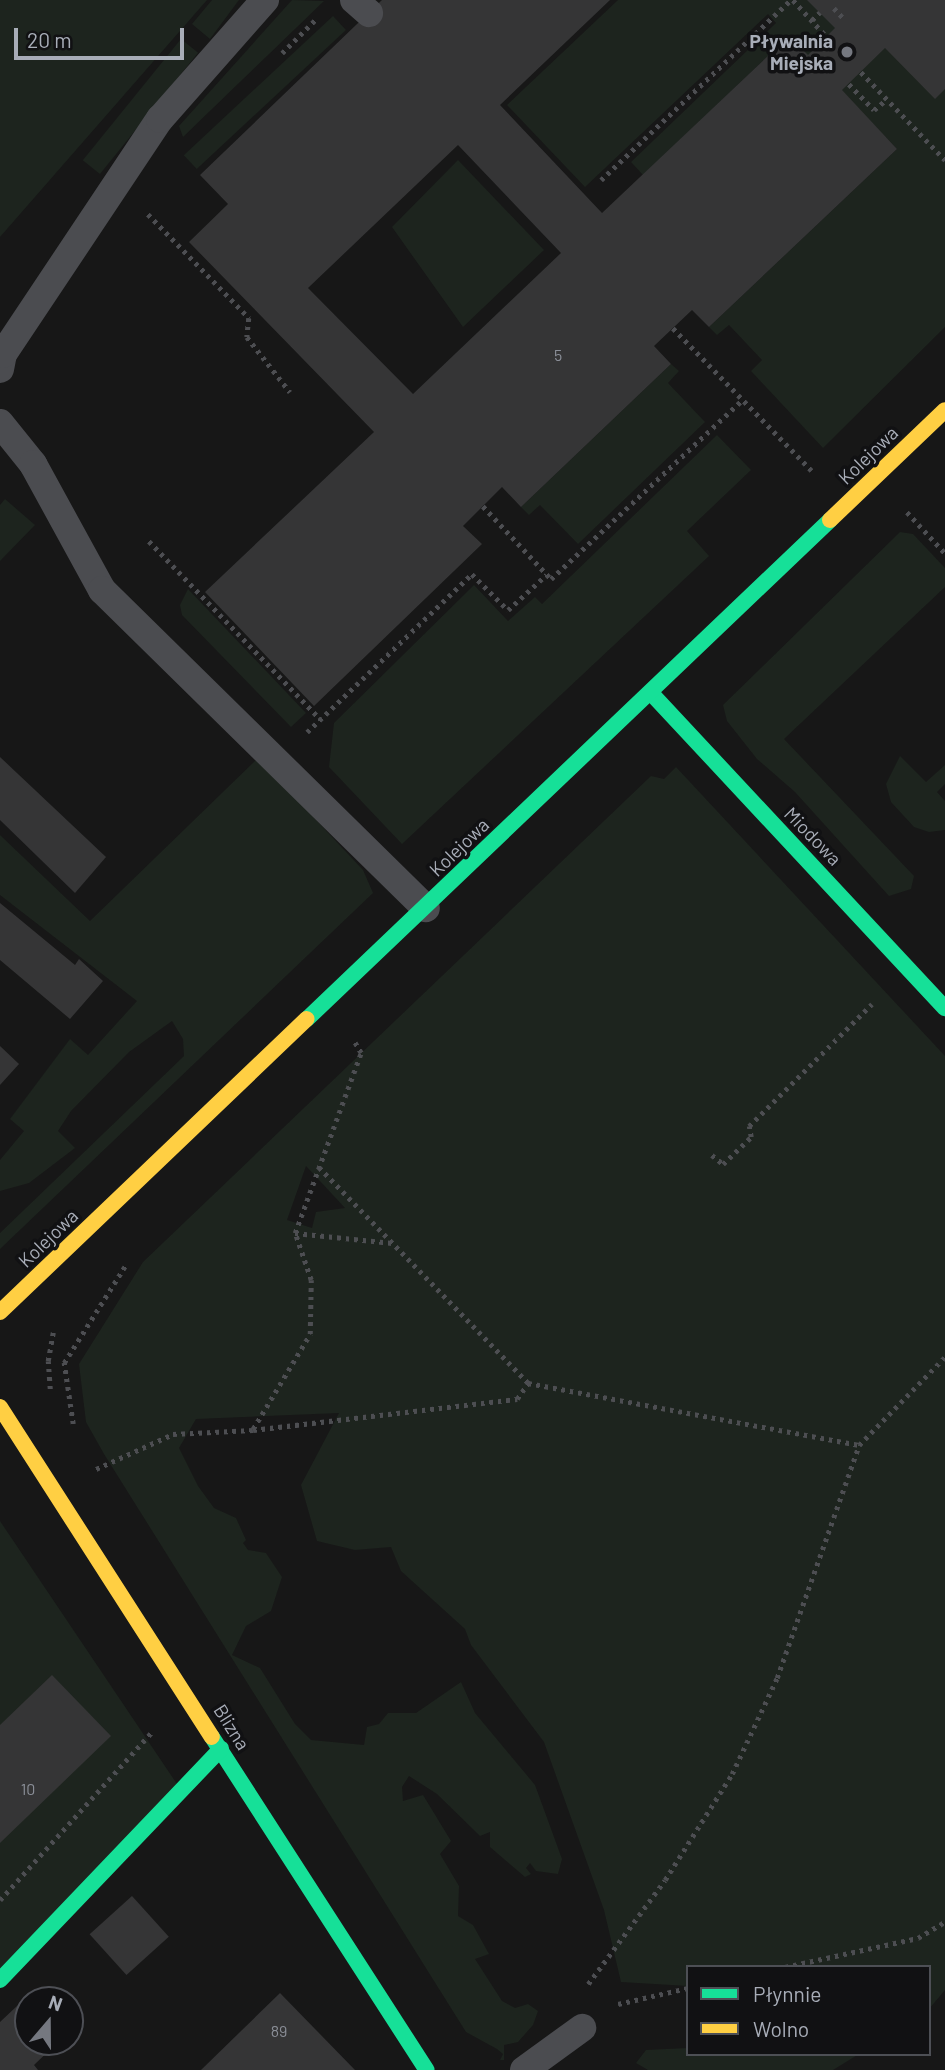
<!DOCTYPE html>
<meta charset="utf-8">
<style>
body{margin:0}
#map{position:relative;width:945px;height:2070px;overflow:hidden;background:#171717;font-family:Barlow,sans-serif}
div>[style]{position:absolute}
[style*='--x']{left:calc(var(--x)*1px);top:calc(var(--y)*1px);width:calc(var(--w)*1px);rotate:calc(var(--a)*1deg)}
.green>*{inset:0;background:#1d241e;transform-origin:0 0}
.building>*{inset:0;background:#353536;transform-origin:0 0}
.path>*{height:4.5px;margin-top:-2.25px;transform-origin:0;background:repeating-linear-gradient(90deg,#4d4e52 0 3.5px,transparent 0 8.5px)}
.lane>*{height:28px;margin:-14px;padding:0 14px;transform-origin:14px;border-radius:14px;background:#4b4c50}
.fast>*{height:16px;margin:-8px;padding:0 8px;transform-origin:8px;border-radius:8px;background:#16e098}
.slow>*{height:16px;margin:-8px;padding:0 8px;transform-origin:8px;border-radius:8px;background:#ffcf43}
.dots>*{width:19px;height:19px;translate:-50% -50%;box-sizing:border-box;border:4px solid #111113;border-radius:50%}
span{translate:-50% -50%;white-space:nowrap;text-align:center;line-height:1.15;-webkit-text-stroke:7px #111113;paint-order:stroke}
.number-label{font-size:16px;color:#8b8f98}
.number-label span{-webkit-text-stroke-width:0}
.poi-label{font-size:19px;color:#a8adb8;font-weight:700}
.right{translate:-100% -50%;text-align:right}
.street-label{font-size:19px;color:#a8adb8}
.legend{position:absolute;left:686px;top:1965px;width:245px;height:91px;box-sizing:border-box;background:#111113;border:2px solid #4d4f55;margin:0;padding:9px 12px;list-style:none;font-size:21px;color:#a8adb8}
.legend li{display:flex;align-items:center;gap:14px;height:35px}
.legend b{width:35px;border:2px solid #4d4f55}
.north{position:absolute;left:14px;top:1986px;width:70px;height:70px;box-sizing:border-box;background:#111113;border:2px solid #4d4f55;border-radius:50%;rotate:20deg;font-size:19px;font-weight:700;line-height:28px;text-align:center;color:#a8adb8}
.north::after{content:'';display:block;margin:auto;width:24px;height:32px;background:#757880;clip-path:polygon(50% 0,100% 100%,50% 72%,0 100%)}
.scale{position:absolute;left:14px;top:28px;width:170px;height:32px;box-sizing:border-box;border:4px solid #a8adb8;border-top:0;padding-left:9px;font-size:21px;line-height:24px;white-space:nowrap;color:#a8adb8;-webkit-text-stroke:5px #111113;paint-order:stroke}
</style>
<div id="map">
<div class="green">
<div style="clip-path:polygon(0 0,207px 0,0 237px)"></div>
<div style="clip-path:polygon(212px 0,239px 0,210px 39px,192px 24px)"></div>
<div style="clip-path:polygon(292px 0,324px 1px,183px 137px,179px 126px)"></div>
<div style="clip-path:polygon(618px 0,945px 0,945px 327px,823px 448px,751px 371px,762px 360px,729px 325px,717px 335px,709px 327px,897px 149px,789px 36px,643px 175px,631px 162px,776px 23px,768px 14px,585px 187px,507px 105px)"></div>
<div style="left:333px;top:16px;width:19px;height:204px;rotate:47deg"></div>
<div style="left:181px;top:39px;width:22px;height:156px;rotate:39deg"></div>
<div style="clip-path:polygon(458px 160px,544px 250px,463px 327px,392px 227px)"></div>
<div style="clip-path:polygon(671px 364px,679px 371px,668px 383px,705px 422px,578px 544px,540px 505px,529px 515px,521px 507px)"></div>
<div style="clip-path:polygon(717px 435px,751px 470px,687px 531px,709px 556px,402px 844px,329px 767px,334px 723px,474px 585px,508px 621px,535px 597px,542px 604px)"></div>
<div style="clip-path:polygon(5px 499px,35px 525px,0 561px,0 505px)"></div>
<div style="clip-path:polygon(900px 532px,913px 534px,945px 568px,945px 587px,784px 739px,914px 876px,911px 889px,889px 896px,795px 792px,757px 759px,727px 721px,723px 705px)"></div>
<div style="clip-path:polygon(188px 589px,306px 713px,291px 727px,182px 615px,180px 605px)"></div>
<div style="clip-path:polygon(900px 756px,926px 782px,945px 765px,945px 784px,937px 792px,945px 801px,945px 830px,929px 832px,914px 827px,891px 802px,886px 784px)"></div>
<div style="clip-path:polygon(258px 758px,363px 870px,373px 893px,0 1249px,0 1233px,184px 1056px,183px 1039px,172px 1021px,129px 1052px,71px 1111px,58px 1131px,75px 1148px,29px 1183px,0 1191px,0 1160px,24px 1131px,10px 1119px,70px 1039px,88px 1055px,137px 1001px,0 895px,0 835px,90px 921px)"></div>
<div style="clip-path:polygon(evenodd,676px 767px,945px 1056px,945px 1990px,929px 2009px,929px 1967px,688px 1967px,688px 1986px,621px 1982px,604px 1910px,544px 1742px,471px 1645px,465px 1629px,401px 1571px,391px 1547px,355px 1550px,317px 1541px,301px 1485px,339px 1413px,196px 1419px,179px 1448px,198px 1486px,214px 1508px,236px 1518px,246px 1540px,243px 1543px,248px 1550px,266px 1553px,282px 1577px,271px 1611px,246px 1626px,232px 1655px,260px 1668px,295px 1724px,311px 1740px,364px 1745px,367px 1727px,379px 1724px,388px 1713px,416px 1713px,461px 1682px,475px 1713px,535px 1785px,562px 1859px,558px 1874px,536px 1871px,530px 1863px,526px 1868px,531px 1874px,525px 1877px,490px 1847px,490px 1832px,480px 1836px,437px 1794px,409px 1776px,402px 1787px,403px 1801px,423px 1795px,451px 1841px,440px 1854px,459px 1886px,458px 1916px,473px 1925px,489px 1954px,475px 1959px,502px 2001px,515px 2008px,528px 2004px,538px 2011px,533px 2025px,518px 2042px,504px 2045px,504px 2060px,500px 2060px,503px 2054px,497px 2049px,466px 2032px,104px 1454px,86px 1422px,79px 1364px,143px 1262px,651px 776px,664px 779px,676px 767px,306px 1166px,345px 1208px,316px 1212px,312px 1228px,287px 1220px,306px 1166px)"></div>
<div style="clip-path:polygon(0 1521px,181px 1790px,0 1980px)"></div>
<div style="clip-path:polygon(688px 2048px,688px 2054px,859px 2054px,833px 2070px,648px 2070px,636px 2063px,646px 2050px)"></div>
</div>
<div class="building">
<div style="clip-path:polygon(evenodd,382px 0,610px 0,500px 105px,602px 213px,789px 36px,808px 55px,835px 28px,807px 0,945px 0,945px 89px,935px 99px,885px 48px,842px 90px,897px 149px,709px 327px,692px 310px,654px 346px,671px 364px,521px 507px,502px 487px,463px 526px,482px 544px,314px 706px,205px 592px,374px 432px,189px 242px,228px 204px,200px 175px,382px 0,458px 145px,561px 253px,413px 394px,308px 288px,458px 145px)"></div>
<div style="clip-path:polygon(0 757px,106px 857px,75px 893px,0 820px)"></div>
<div style="clip-path:polygon(0 903px,75px 965px,79px 959px,103px 981px,70px 1019px,0 960px)"></div>
<div style="clip-path:polygon(0 1046px,19px 1064px,0 1085px)"></div>
<div style="clip-path:polygon(52px 1675px,111px 1736px,0 1843px,0 1725px)"></div>
<div style="left:132px;top:1896px;width:55px;height:57px;rotate:48deg"></div>
<div style="clip-path:polygon(35px 1989px,45px 2000px,28px 2000px,28px 2042px,58px 2042px,34px 2065px,38px 2070px,0 2070px,0 2022px)"></div>
<div style="clip-path:polygon(280px 1993px,355px 2070px,201px 2070px)"></div>
</div>
<div class="path">
<div style="--x:793;--y:0;--w:49;--a:47.5"></div>
<div style="--x:834;--y:8;--w:16;--a:47"></div>
<div style="--x:812;--y:20;--w:11;--a:-45"></div>
<div style="--x:282;--y:53;--w:47;--a:-45"></div>
<div style="--x:861;--y:72;--w:122;--a:46.3"></div>
<div style="--x:849;--y:84;--w:36;--a:46"></div>
<div style="--x:874;--y:110;--w:16;--a:-40"></div>
<div style="--x:601;--y:180;--w:262;--a:-43.5"></div>
<div style="--x:148;--y:214;--w:145;--a:45.8"></div>
<div style="--x:249;--y:318;--w:19;--a:96"></div>
<div style="--x:247;--y:337;--w:70;--a:52"></div>
<div style="--x:673;--y:328;--w:199;--a:45.8"></div>
<div style="--x:483;--y:506;--w:100;--a:47"></div>
<div style="--x:551;--y:579;--w:262;--a:-43.1"></div>
<div style="--x:907;--y:512;--w:56;--a:47.2"></div>
<div style="--x:149;--y:541;--w:247;--a:46.1"></div>
<div style="--x:307;--y:732;--w:228;--a:-43.8"></div>
<div style="--x:472;--y:574;--w:51;--a:45"></div>
<div style="--x:508;--y:610;--w:52;--a:-42.6"></div>
<div style="--x:712;--y:1155;--w:14;--a:39"></div>
<div style="--x:723;--y:1164;--w:39;--a:-44"></div>
<div style="--x:751;--y:1137;--w:11;--a:-100"></div>
<div style="--x:749;--y:1126;--w:173;--a:-44.8"></div>
<div style="--x:319;--y:1167;--w:301;--a:45.9"></div>
<div style="--x:528;--y:1383;--w:337;--a:10.6"></div>
<div style="--x:859;--y:1445;--w:123;--a:-45.7"></div>
<div style="--x:295;--y:1233;--w:98;--a:5.9"></div>
<div style="--x:50;--y:1389;--w:28;--a:-94"></div>
<div style="--x:48;--y:1361;--w:29;--a:-80"></div>
<div style="--x:73;--y:1424;--w:62;--a:-98.4"></div>
<div style="--x:64;--y:1363;--w:118;--a:-57.8"></div>
<div style="--x:253;--y:1429;--w:111;--a:-59"></div>
<div style="--x:310;--y:1334;--w:54;--a:-88.9"></div>
<div style="--x:311;--y:1280;--w:50;--a:-108.8"></div>
<div style="--x:295;--y:1233;--w:192;--a:-69.9"></div>
<div style="--x:361;--y:1053;--w:12;--a:-121"></div>
<div style="--x:96;--y:1469;--w:85;--a:-24.4"></div>
<div style="--x:173;--y:1434;--w:80;--a:-2.9"></div>
<div style="--x:253;--y:1430;--w:266;--a:-6.7"></div>
<div style="--x:517;--y:1399;--w:19;--a:-55"></div>
<div style="--x:0;--y:1900;--w:227;--a:-47.9"></div>
<div style="--x:785;--y:1967;--w:136;--a:-12.3"></div>
<div style="--x:918;--y:1938;--w:31;--a:-31"></div>
<div style="--x:588;--y:1984;--w:129;--a:-53.5"></div>
<div style="--x:665;--y:1880;--w:125;--a:-57.7"></div>
<div style="--x:732;--y:1774;--w:106;--a:-64.9"></div>
<div style="--x:777;--y:1678;--w:247;--a:-70.6"></div>
<div style="--x:618;--y:2004;--w:72;--a:-12.9"></div>
</div>
<div class="lane">
<div style="--x:354;--y:0;--w:20;--a:41"></div>
<div style="--x:0;--y:369;--w:15;--a:-79"></div>
<div style="--x:3;--y:354;--w:283;--a:-56.3"></div>
<div style="--x:160;--y:119;--w:159;--a:-48.6"></div>
<div style="--x:0;--y:423;--w:53;--a:51.2"></div>
<div style="--x:33;--y:464;--w:144;--a:61.3"></div>
<div style="--x:102;--y:590;--w:454;--a:44.5"></div>
<div style="--x:524;--y:2070;--w:72;--a:-35.9"></div>
</div>
<div class="fast">
<div style="--x:651;--y:693;--w:431;--a:47"></div>
<div style="--x:307;--y:1019;--w:723;--a:-43.65"></div>
<div style="--x:212;--y:1737;--w:396;--a:57.2"></div>
<div style="--x:0;--y:1980;--w:320;--a:-46.3"></div>
</div>
<div class="slow">
<div style="--x:830;--y:520;--w:159;--a:-43.7"></div>
<div style="--x:0;--y:1312;--w:424;--a:-43.7"></div>
<div style="--x:0;--y:1407;--w:392;--a:57.3"></div>
</div>
<div class="dots">
<div style="left:847px;top:52px;background:#757880"></div>
</div>
<div class="number-label">
<span style="left:558px;top:355px">5</span>
<span style="left:28px;top:1789px">10</span>
<span style="left:279px;top:2031px">89</span>
</div>
<div class="poi-label">
<span class="right" style="left:833px;top:52px">Pływalnia<br>Miejska</span>
</div>
<div class="street-label">
<span style="left:868px;top:455px;rotate:-44deg">Kolejowa</span>
<span style="left:813px;top:836px;rotate:46deg">Miodowa</span>
<span style="left:459px;top:847px;rotate:-44deg">Kolejowa</span>
<span style="left:48px;top:1238px;rotate:-44deg">Kolejowa</span>
<span style="left:232px;top:1727px;rotate:58deg">Blizna</span>
</div>
<ul class="legend">
<li><b style="height:9px;background:#16e098"></b>Płynnie</li>
<li><b style="height:9px;background:#ffcf43"></b>Wolno</li>
</ul>
<div class="north">N</div>
<div class="scale">20 m</div>
</div>
